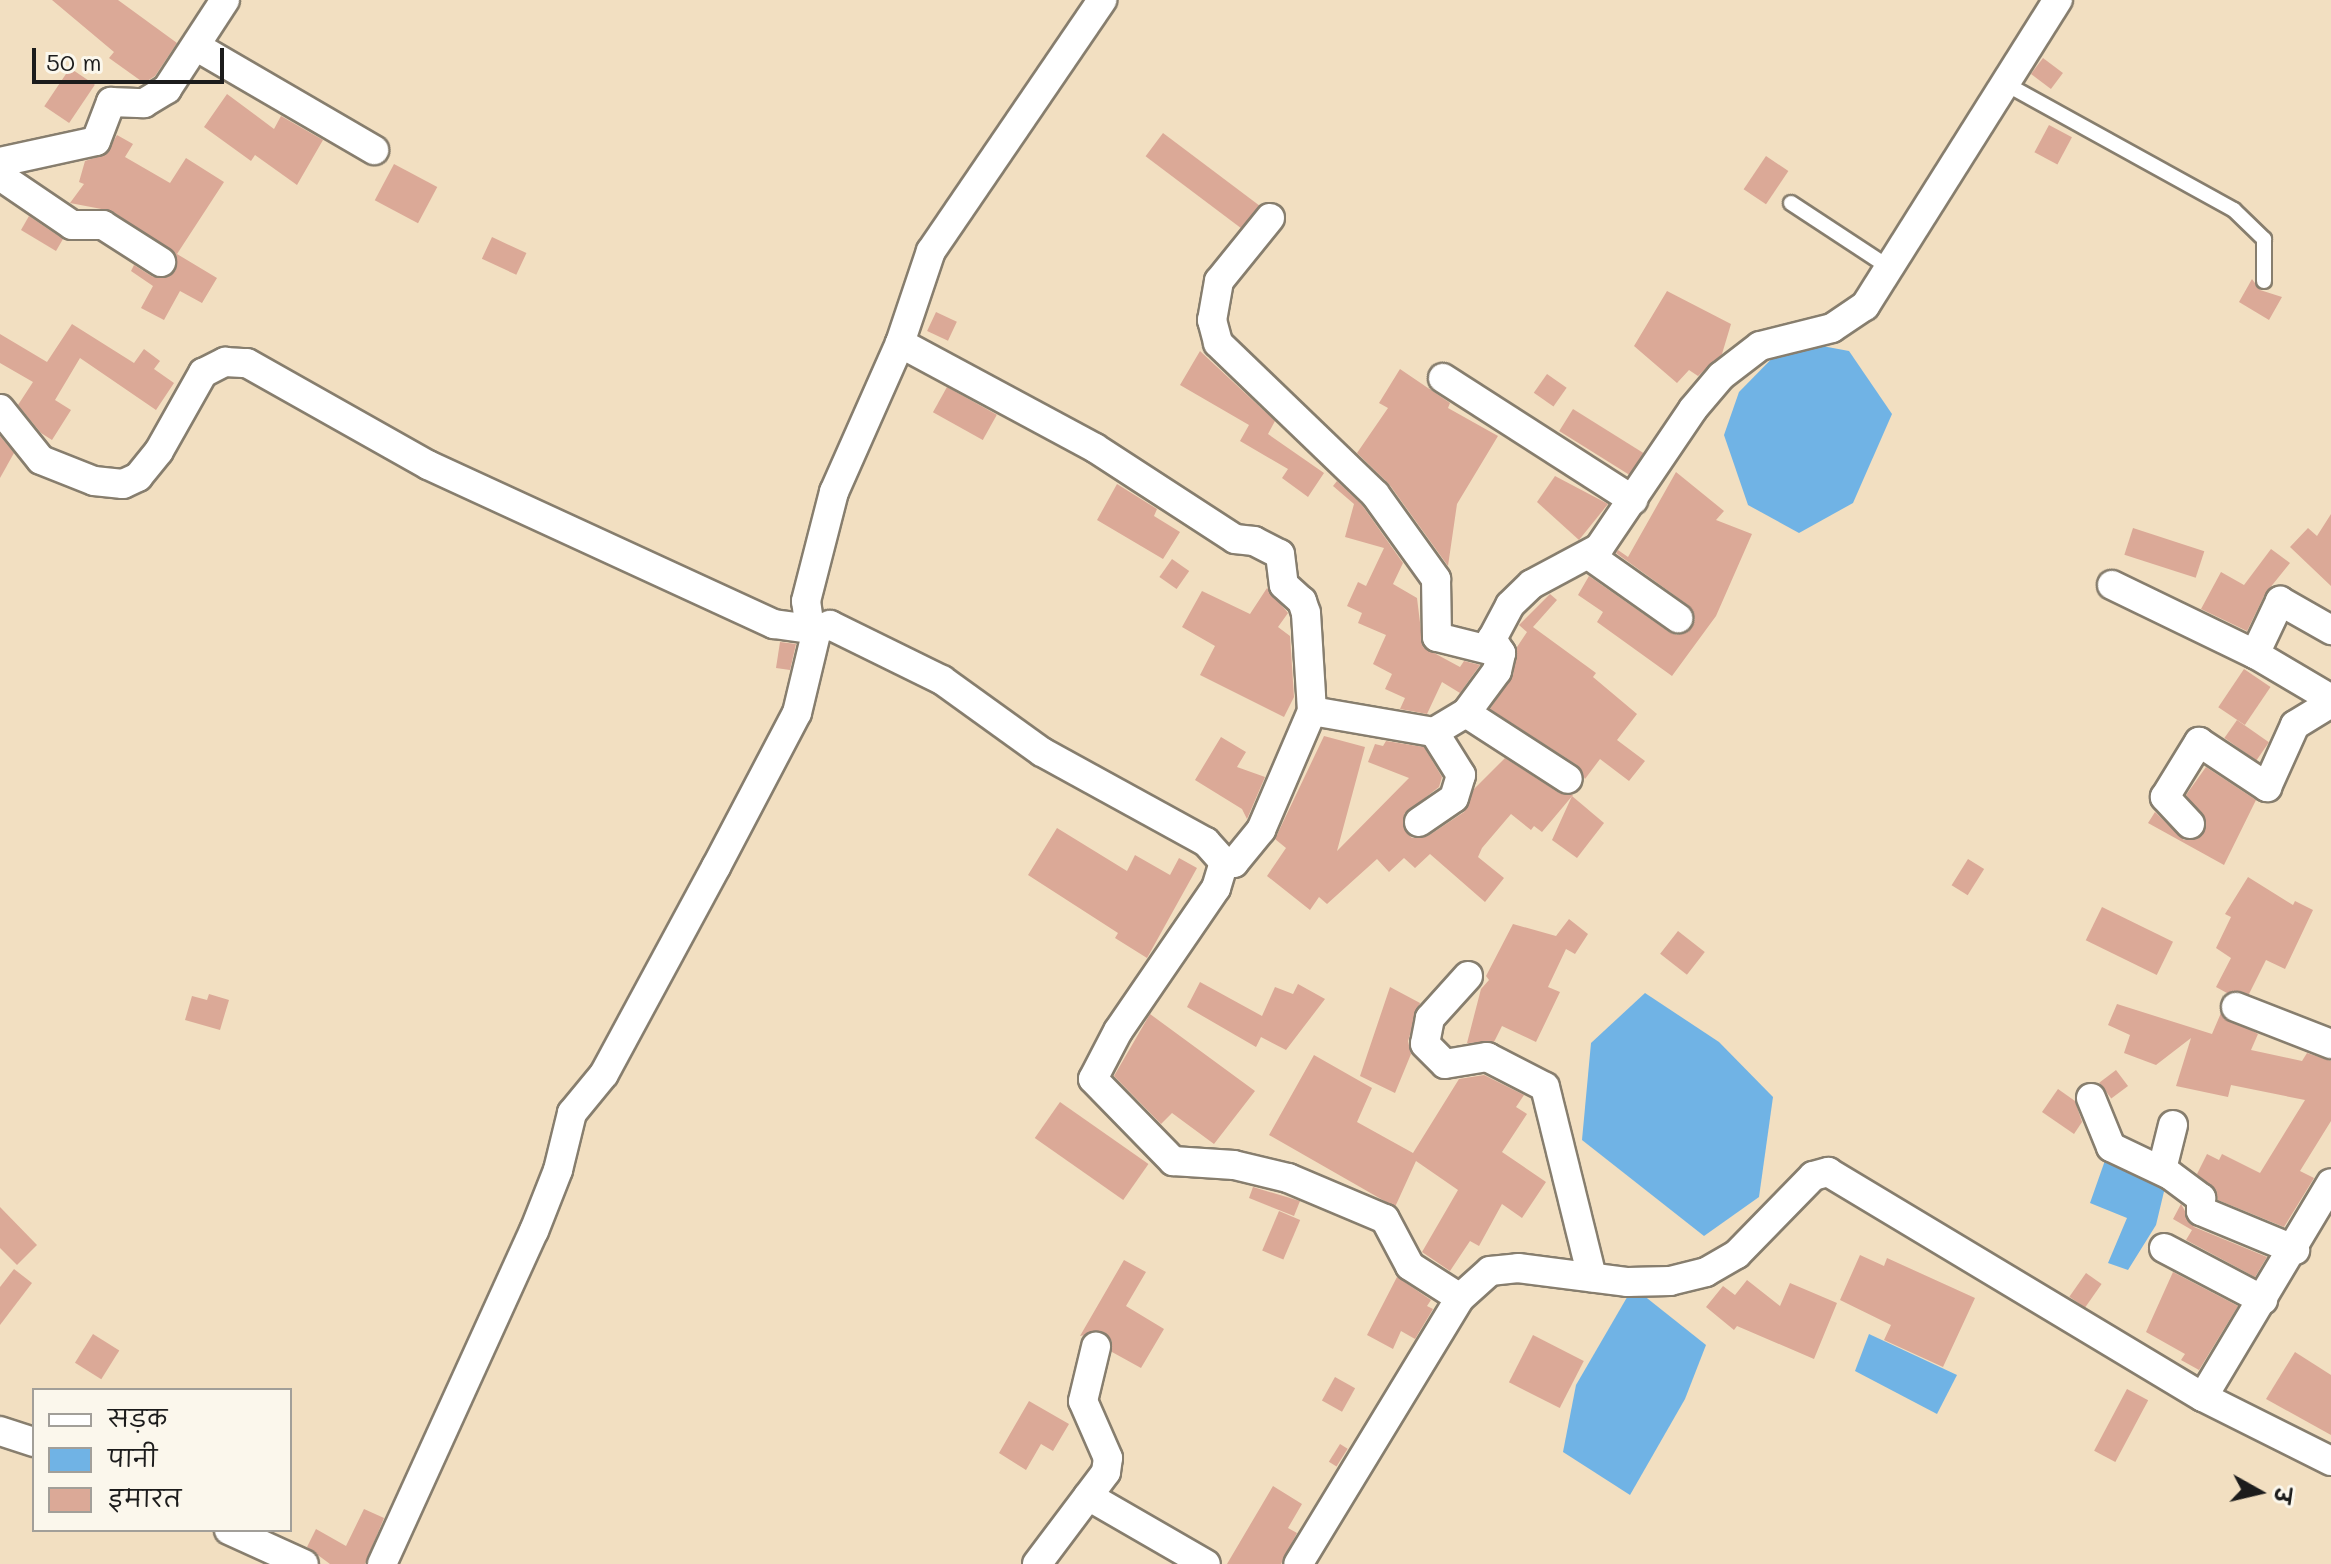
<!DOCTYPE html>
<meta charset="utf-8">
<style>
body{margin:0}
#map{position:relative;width:2331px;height:1564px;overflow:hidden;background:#f2dfc1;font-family:Mali,"Playpen Sans Deva",sans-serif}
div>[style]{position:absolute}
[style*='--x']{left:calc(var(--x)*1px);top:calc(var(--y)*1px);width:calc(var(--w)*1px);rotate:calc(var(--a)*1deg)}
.water>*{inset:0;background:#70b3e5}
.building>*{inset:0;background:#dba997;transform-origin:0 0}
.roads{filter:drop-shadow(2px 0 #877e6e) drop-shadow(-2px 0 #877e6e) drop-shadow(0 2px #877e6e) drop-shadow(0 -2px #877e6e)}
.service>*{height:14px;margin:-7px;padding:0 7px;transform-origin:7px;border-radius:7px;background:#fff}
.minor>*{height:28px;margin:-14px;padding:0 14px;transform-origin:14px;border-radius:14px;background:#fff}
span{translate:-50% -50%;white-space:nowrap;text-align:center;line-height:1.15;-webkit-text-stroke:7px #fbf7ec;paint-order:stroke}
.legend{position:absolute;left:32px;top:1388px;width:260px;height:144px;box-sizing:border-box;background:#fbf7ec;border:2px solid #a29f99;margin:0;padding:10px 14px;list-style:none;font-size:24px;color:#1c1c1c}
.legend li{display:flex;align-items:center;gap:16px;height:40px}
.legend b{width:40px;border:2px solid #a29f99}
.north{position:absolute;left:2219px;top:1452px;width:80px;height:80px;-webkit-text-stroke:6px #fbf7ec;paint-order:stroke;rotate:98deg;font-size:22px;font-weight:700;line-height:32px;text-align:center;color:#1c1c1c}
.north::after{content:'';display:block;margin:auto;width:28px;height:36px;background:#1c1c1c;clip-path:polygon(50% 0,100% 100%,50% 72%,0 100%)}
.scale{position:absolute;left:32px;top:48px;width:192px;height:36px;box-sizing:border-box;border:4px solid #1c1c1c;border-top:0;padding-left:10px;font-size:24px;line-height:28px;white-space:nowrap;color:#1c1c1c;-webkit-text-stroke:6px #fbf7ec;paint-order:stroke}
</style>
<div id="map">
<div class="water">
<div style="clip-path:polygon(1790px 340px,1849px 351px,1892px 414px,1853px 503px,1799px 533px,1748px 505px,1724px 435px,1739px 392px)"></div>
<div style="clip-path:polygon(1645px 993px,1719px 1042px,1773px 1097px,1759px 1197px,1704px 1236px,1582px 1140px,1591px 1043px)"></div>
<div style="clip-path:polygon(2109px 1149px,2167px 1179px,2156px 1225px,2128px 1270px,2108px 1263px,2127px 1218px,2090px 1203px)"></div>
<div style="clip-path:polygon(1633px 1287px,1706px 1345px,1685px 1399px,1630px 1495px,1563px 1452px,1576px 1385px)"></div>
<div style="clip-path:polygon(1869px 1334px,1957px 1375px,1937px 1414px,1855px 1371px)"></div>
</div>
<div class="building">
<div style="clip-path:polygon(52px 0,118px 0,177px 43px,155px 76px,144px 83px,109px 58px,114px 52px)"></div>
<div style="left:2043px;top:58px;width:25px;height:20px;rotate:37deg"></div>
<div style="left:70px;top:68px;width:30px;height:46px;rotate:34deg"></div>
<div style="clip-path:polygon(227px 94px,274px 129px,281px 116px,323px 140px,297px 185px,255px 155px,251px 161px,204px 127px)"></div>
<div style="left:2049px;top:125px;width:26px;height:31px;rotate:28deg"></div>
<div style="left:1163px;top:133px;width:121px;height:29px;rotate:37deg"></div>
<div style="clip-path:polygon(117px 135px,133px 144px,125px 157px,170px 183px,186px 158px,224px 182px,177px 254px,217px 278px,202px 303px,180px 291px,164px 320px,141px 308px,153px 286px,131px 271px,134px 265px,153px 277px,168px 277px,176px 270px,176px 254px,112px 211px,70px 203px,84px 184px,79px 182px,85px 161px,106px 154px)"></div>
<div style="left:1766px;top:156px;width:27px;height:40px;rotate:34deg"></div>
<div style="left:394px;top:164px;width:49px;height:41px;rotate:28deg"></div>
<div style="clip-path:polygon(29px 216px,63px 239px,56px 251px,21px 230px)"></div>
<div style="left:492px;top:237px;width:38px;height:24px;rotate:25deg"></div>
<div style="clip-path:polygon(2252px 279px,2260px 290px,2282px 297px,2269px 320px,2239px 302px)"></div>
<div style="clip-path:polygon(1667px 291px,1731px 324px,1722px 354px,1698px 376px,1689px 370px,1677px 383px,1634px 346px)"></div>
<div style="left:936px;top:312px;width:23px;height:21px;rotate:25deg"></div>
<div style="clip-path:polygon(72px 324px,134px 363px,144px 349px,160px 361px,154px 369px,174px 383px,156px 410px,80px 358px,55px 400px,71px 410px,52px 440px,41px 433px,18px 405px,33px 382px,0 363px,0 334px,47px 362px)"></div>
<div style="clip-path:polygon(1200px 351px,1275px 421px,1268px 434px,1324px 473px,1308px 497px,1282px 478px,1288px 469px,1240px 441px,1249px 425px,1180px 385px)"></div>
<div style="clip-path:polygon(1400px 369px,1450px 403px,1448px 408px,1498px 436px,1457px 504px,1448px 566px,1389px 484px,1357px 453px,1388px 408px,1379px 403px)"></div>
<div style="left:1547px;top:374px;width:24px;height:23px;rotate:35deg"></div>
<div style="left:947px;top:387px;width:57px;height:29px;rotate:29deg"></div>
<div style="left:1573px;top:409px;width:83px;height:26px;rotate:32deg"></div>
<div style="clip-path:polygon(0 436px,14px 453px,0 478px)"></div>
<div style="clip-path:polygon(1676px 472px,1724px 511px,1716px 520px,1752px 534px,1716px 616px,1672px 676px,1597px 622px,1603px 612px,1578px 595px,1589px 576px,1669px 632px,1677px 635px,1691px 628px,1695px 619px,1688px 605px,1616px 553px,1618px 550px,1628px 557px)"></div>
<div style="clip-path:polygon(1555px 476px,1608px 504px,1579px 540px,1537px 502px)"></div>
<div style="clip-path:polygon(1337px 481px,1362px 505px,1403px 563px,1393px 584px,1417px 598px,1423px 647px,1460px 667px,1464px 661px,1480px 665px,1460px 693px,1442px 682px,1427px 714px,1400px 709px,1405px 698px,1385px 689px,1392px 674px,1373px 664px,1386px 635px,1358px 623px,1362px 613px,1347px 606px,1358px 582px,1366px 586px,1384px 548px,1345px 537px,1354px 504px,1333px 486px)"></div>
<div style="clip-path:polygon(1117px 484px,1157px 509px,1154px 516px,1180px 532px,1163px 559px,1097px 520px)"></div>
<div style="clip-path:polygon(2331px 514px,2331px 586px,2290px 547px,2308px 528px,2317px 536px)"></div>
<div style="left:2133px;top:528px;width:75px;height:28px;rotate:18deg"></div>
<div style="clip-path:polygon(2271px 549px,2290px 563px,2265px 594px,2247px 631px,2201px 609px,2221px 572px,2244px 585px)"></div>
<div style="left:1172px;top:559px;width:21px;height:22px;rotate:35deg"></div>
<div style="clip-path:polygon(1267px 588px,1288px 613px,1278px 627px,1290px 636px,1294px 697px,1284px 717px,1200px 675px,1215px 646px,1182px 627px,1202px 591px,1250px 614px)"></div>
<div style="clip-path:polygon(1550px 594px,1557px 600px,1533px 627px,1596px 673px,1593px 677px,1637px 714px,1617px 740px,1645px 761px,1629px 781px,1600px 759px,1585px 779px,1577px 765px,1490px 709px,1513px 675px,1517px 647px,1527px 632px,1519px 625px)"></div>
<div style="clip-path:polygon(780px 642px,796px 644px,790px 670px,776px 668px)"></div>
<div style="left:2244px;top:669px;width:32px;height:46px;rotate:34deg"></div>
<div style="left:2237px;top:720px;width:39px;height:22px;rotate:35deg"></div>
<div style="clip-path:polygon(1324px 736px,1365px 747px,1337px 851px,1409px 778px,1368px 762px,1375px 744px,1383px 746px,1386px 741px,1424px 747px,1442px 777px,1439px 787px,1404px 814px,1405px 831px,1412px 838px,1428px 836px,1464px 812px,1474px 789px,1505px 758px,1559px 793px,1573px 795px,1542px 832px,1534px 826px,1531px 830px,1511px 814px,1482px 848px,1478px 857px,1504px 878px,1485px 902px,1430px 854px,1415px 868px,1404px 858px,1389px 872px,1377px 859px,1327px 904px,1319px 897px,1310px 910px,1267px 876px,1286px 848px,1275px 839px)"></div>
<div style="clip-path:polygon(1221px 737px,1246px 752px,1237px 767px,1265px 777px,1247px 819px,1242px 809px,1195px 780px)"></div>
<div style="clip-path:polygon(2206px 767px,2256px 800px,2224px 865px,2148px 823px,2155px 812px,2184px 840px,2202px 836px,2206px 820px,2186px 795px)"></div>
<div style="clip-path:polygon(1572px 796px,1604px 823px,1577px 858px,1552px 840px)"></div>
<div style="clip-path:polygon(1057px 828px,1127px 871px,1135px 855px,1170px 875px,1179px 858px,1197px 868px,1147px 958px,1115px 938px,1118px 933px,1028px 875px)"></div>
<div style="left:1968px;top:859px;width:19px;height:31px;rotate:32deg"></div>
<div style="clip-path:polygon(2248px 877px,2293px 905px,2295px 901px,2313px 910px,2285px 969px,2266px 960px,2249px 994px,2227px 993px,2216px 987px,2231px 958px,2216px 948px,2231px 917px,2225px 914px)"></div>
<div style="left:2102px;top:907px;width:79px;height:37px;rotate:26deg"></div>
<div style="clip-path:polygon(1569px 919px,1588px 934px,1575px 954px,1566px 949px,1548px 987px,1560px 992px,1536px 1042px,1502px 1026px,1494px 1042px,1467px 1043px,1481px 989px,1489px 980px,1486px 976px,1513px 924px,1556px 936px)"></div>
<div style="left:1678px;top:931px;width:34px;height:29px;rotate:38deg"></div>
<div style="clip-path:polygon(1200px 982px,1262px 1016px,1275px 987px,1293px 994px,1298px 984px,1325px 999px,1286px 1050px,1261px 1037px,1256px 1047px,1187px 1007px)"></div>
<div style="clip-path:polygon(1390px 987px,1420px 1003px,1408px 1041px,1411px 1054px,1395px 1093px,1360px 1076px)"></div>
<div style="clip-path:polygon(209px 994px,229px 1000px,220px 1030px,185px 1020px,192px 996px,207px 1000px)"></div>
<div style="clip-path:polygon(2117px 1004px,2212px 1034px,2221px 1013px,2258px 1034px,2251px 1050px,2302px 1061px,2307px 1053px,2331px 1061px,2331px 1121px,2300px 1171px,2314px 1178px,2284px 1227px,2218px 1200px,2216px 1190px,2197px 1174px,2207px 1154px,2219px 1160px,2222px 1154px,2260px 1173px,2305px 1100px,2231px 1085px,2228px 1097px,2176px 1086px,2191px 1038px,2156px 1065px,2124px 1053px,2130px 1035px,2108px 1025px)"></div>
<div style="clip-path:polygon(1150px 1014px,1255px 1091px,1214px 1144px,1172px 1113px,1161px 1124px,1114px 1076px)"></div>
<div style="clip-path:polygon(1314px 1055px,1372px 1088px,1357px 1122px,1413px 1153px,1459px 1079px,1484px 1075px,1524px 1095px,1516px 1107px,1527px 1114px,1502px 1152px,1546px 1182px,1522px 1218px,1502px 1204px,1479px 1246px,1470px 1241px,1450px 1271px,1422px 1252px,1458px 1190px,1416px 1161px,1395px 1207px,1269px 1135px)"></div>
<div style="left:2116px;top:1070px;width:20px;height:21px;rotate:53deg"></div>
<div style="clip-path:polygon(2058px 1089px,2075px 1101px,2082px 1122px,2074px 1134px,2042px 1112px)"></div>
<div style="left:1060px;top:1102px;width:108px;height:44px;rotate:35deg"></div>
<div style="clip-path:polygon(1253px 1187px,1300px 1201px,1294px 1216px,1249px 1198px)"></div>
<div style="clip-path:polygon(2181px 1204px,2194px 1227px,2267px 1257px,2255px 1277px,2186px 1240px,2192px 1230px,2173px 1219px)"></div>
<div style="clip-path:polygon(0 1207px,37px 1245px,17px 1265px,0 1248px)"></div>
<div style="left:1279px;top:1211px;width:23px;height:43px;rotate:23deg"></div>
<div style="clip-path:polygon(1860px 1255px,1884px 1266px,1887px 1258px,1975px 1298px,1943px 1367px,1884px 1340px,1891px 1325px,1840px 1300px)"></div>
<div style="clip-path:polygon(1124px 1260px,1146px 1272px,1126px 1306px,1164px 1329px,1141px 1368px,1112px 1352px,1112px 1341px,1101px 1331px,1080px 1336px)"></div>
<div style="clip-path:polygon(14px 1269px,32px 1283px,0 1325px,0 1287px)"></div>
<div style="clip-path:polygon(2173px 1272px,2238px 1306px,2199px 1370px,2181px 1360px,2185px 1354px,2146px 1332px)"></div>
<div style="left:2086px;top:1273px;width:19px;height:29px;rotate:35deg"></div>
<div style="clip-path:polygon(1397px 1277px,1431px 1300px,1427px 1306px,1433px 1309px,1415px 1339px,1401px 1331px,1393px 1349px,1367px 1335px)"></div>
<div style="clip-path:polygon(1747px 1280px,1780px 1306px,1790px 1283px,1837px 1303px,1814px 1359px,1737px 1326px,1734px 1330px,1706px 1307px,1723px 1286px,1735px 1295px)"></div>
<div style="left:93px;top:1334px;width:31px;height:34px;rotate:32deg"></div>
<div style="left:1533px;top:1335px;width:57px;height:53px;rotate:27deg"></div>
<div style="clip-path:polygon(2295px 1352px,2331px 1375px,2331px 1435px,2266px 1399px)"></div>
<div style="left:1335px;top:1377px;width:23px;height:27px;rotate:29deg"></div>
<div style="left:2127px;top:1389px;width:24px;height:70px;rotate:28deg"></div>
<div style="clip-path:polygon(1029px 1401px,1069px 1424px,1053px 1451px,1041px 1444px,1026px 1470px,999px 1453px)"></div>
<div style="left:1340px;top:1444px;width:9px;height:21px;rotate:32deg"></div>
<div style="clip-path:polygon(1273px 1486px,1302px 1504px,1288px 1528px,1297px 1533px,1281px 1564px,1227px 1564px)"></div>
<div style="clip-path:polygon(364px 1509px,384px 1518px,365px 1564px,330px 1564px,307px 1547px,316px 1529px,346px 1546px)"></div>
</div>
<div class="roads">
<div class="service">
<div style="--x:2006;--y:84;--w:260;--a:28.9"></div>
<div style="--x:2234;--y:210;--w:42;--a:44"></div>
<div style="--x:2264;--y:239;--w:42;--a:90"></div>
<div style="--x:1791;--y:203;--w:118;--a:33.3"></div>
</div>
<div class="minor">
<div style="--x:197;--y:47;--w:205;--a:30.2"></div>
<div style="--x:0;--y:162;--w:98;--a:-12.3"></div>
<div style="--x:96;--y:141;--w:42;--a:-69"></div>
<div style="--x:111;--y:102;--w:33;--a:2"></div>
<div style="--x:144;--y:103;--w:27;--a:-31"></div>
<div style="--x:167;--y:89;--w:106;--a:-56.9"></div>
<div style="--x:0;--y:176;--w:87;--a:34.2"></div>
<div style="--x:72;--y:225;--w:31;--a:0"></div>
<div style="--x:103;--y:225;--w:69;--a:32.5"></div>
<div style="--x:1270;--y:218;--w:81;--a:129"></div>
<div style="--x:1219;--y:281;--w:40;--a:100"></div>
<div style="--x:1212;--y:320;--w:24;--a:75"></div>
<div style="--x:1218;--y:343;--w:218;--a:43.9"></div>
<div style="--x:1375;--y:494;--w:105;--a:54.3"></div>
<div style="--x:1436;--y:579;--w:58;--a:89"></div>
<div style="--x:1437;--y:637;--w:66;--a:14"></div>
<div style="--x:900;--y:343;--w:221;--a:28.3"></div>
<div style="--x:1095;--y:448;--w:167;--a:33"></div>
<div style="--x:1235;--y:539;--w:19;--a:6"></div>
<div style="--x:1254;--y:541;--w:29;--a:27"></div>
<div style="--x:1280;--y:554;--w:31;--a:83"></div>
<div style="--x:1284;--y:585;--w:24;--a:42"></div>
<div style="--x:1302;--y:601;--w:13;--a:72"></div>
<div style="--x:1306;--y:613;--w:98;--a:86.5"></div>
<div style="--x:1443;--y:378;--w:226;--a:32.7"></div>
<div style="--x:0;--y:409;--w:65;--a:51.2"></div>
<div style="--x:41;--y:460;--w:57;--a:21.6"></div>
<div style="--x:94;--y:481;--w:29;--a:6"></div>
<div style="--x:123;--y:484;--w:17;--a:-25"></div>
<div style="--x:138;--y:477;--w:33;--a:-51"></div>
<div style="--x:159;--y:451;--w:90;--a:-60.6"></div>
<div style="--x:203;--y:373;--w:25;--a:-27"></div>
<div style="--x:225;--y:362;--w:22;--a:3"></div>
<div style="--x:247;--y:363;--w:208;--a:29.4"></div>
<div style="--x:428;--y:465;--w:381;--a:24.7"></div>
<div style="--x:774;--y:624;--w:43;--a:7.9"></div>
<div style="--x:1590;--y:556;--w:108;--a:35.2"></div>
<div style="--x:2112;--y:585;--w:159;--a:25.8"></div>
<div style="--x:2255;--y:654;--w:88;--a:30.6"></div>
<div style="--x:817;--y:630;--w:11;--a:-135"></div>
<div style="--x:809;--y:622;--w:21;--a:-98"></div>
<div style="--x:806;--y:601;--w:113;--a:-75.6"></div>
<div style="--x:834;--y:492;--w:163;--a:-66.1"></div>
<div style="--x:900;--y:343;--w:97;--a:-71.4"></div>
<div style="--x:931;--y:251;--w:304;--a:-55.7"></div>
<div style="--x:2255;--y:654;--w:59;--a:-64.7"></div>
<div style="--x:2280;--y:601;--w:59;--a:29.6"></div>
<div style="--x:1466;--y:713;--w:121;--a:32.9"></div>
<div style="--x:1419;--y:822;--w:42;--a:-34.4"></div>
<div style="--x:1454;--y:798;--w:24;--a:-73"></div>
<div style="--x:1461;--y:775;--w:51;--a:-122.1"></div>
<div style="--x:2190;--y:824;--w:37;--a:-133"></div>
<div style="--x:2165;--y:797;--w:65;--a:-58.3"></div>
<div style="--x:2199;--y:742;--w:82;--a:33.5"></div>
<div style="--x:2267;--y:787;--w:68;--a:-65.7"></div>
<div style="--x:2295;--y:725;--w:42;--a:-31.4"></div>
<div style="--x:1224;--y:862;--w:10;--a:6"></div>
<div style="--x:1234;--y:863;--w:43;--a:-50.7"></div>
<div style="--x:1261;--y:830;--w:129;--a:-66.8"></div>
<div style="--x:1312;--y:711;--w:124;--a:9.8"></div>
<div style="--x:1434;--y:732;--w:37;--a:-31"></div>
<div style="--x:1466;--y:713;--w:52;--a:-53.6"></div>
<div style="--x:1497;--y:671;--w:18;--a:-77"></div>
<div style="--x:1501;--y:653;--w:17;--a:-123"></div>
<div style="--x:1492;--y:639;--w:38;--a:-62"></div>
<div style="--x:1510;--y:605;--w:30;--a:-44"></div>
<div style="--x:1532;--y:584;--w:76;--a:-28.2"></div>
<div style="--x:1599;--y:548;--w:168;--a:-55.9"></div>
<div style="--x:1693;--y:409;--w:43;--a:-49.7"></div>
<div style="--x:1721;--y:376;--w:49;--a:-37.6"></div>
<div style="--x:1760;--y:346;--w:74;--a:-14"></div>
<div style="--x:1832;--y:328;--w:40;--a:-34"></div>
<div style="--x:1865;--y:306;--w:362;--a:-57.8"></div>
<div style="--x:1468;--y:976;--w:57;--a:132.1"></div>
<div style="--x:1430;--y:1018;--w:26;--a:101"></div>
<div style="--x:1425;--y:1044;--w:28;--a:45"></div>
<div style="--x:1445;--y:1064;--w:43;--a:-9.5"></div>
<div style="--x:1487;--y:1057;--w:65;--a:27.3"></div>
<div style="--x:1545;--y:1087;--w:196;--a:76.1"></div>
<div style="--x:2236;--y:1007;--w:102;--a:21.3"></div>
<div style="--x:2091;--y:1098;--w:53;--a:67.8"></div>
<div style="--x:2111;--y:1147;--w:65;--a:25.4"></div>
<div style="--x:2173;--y:1125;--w:45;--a:104"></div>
<div style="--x:2162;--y:1169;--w:49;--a:36.6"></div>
<div style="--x:2201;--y:1198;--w:13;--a:90"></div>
<div style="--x:2201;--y:1211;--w:102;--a:22.5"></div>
<div style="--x:2164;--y:1248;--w:112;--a:27.7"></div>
<div style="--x:1460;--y:1298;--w:40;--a:-42"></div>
<div style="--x:1490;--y:1271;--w:28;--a:-6"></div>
<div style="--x:1518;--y:1268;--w:111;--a:7.3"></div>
<div style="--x:1628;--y:1282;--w:42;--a:-1.4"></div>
<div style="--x:1670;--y:1281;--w:37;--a:-14"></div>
<div style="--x:1706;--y:1272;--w:36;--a:-30"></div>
<div style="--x:1737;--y:1254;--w:109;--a:-45.7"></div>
<div style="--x:1813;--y:1176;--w:16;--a:-15"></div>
<div style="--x:1828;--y:1172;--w:437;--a:31"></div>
<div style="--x:2203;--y:1397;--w:143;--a:26.6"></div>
<div style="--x:2203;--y:1397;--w:249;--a:-59.1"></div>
<div style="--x:0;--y:1431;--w:36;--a:18"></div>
<div style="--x:1088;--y:1496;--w:136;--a:30"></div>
<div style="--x:229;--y:1530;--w:82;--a:24.4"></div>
<div style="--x:382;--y:1564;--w:366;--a:-65.5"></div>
<div style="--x:534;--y:1231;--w:66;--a:-68.5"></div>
<div style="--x:558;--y:1170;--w:59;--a:-76.2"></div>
<div style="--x:572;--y:1113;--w:50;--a:-50.6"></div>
<div style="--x:604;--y:1074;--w:235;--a:-61.6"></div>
<div style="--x:716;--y:867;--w:174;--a:-62.3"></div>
<div style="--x:797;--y:713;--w:85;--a:-76.5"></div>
<div style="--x:817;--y:630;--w:14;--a:-21"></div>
<div style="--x:830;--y:625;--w:125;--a:26.2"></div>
<div style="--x:942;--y:680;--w:123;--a:35.8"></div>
<div style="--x:1042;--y:752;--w:187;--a:28.8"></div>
<div style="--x:1206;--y:842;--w:27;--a:48"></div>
<div style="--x:1224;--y:862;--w:27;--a:107"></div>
<div style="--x:1216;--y:888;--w:173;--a:124.4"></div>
<div style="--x:1118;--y:1031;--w:54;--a:117.5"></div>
<div style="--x:1093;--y:1079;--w:115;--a:45.7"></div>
<div style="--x:1173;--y:1161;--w:61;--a:3.8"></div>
<div style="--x:1234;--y:1165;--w:56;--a:13.5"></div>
<div style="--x:1288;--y:1178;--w:105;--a:22.9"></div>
<div style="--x:1385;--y:1219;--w:53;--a:62"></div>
<div style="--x:1410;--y:1266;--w:59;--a:32.6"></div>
<div style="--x:1460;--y:1298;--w:311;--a:121.3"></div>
<div style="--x:1037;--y:1564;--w:115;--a:-53.1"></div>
<div style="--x:1106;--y:1472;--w:14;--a:-82"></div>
<div style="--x:1108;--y:1458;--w:62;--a:-113.7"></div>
<div style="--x:1083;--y:1401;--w:56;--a:-76.5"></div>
</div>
</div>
<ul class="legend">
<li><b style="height:10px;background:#fff"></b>सड़क</li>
<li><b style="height:22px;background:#70b3e5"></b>पानी</li>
<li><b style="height:22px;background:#dba997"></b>इमारत</li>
</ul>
<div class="north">उ</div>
<div class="scale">50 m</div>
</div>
